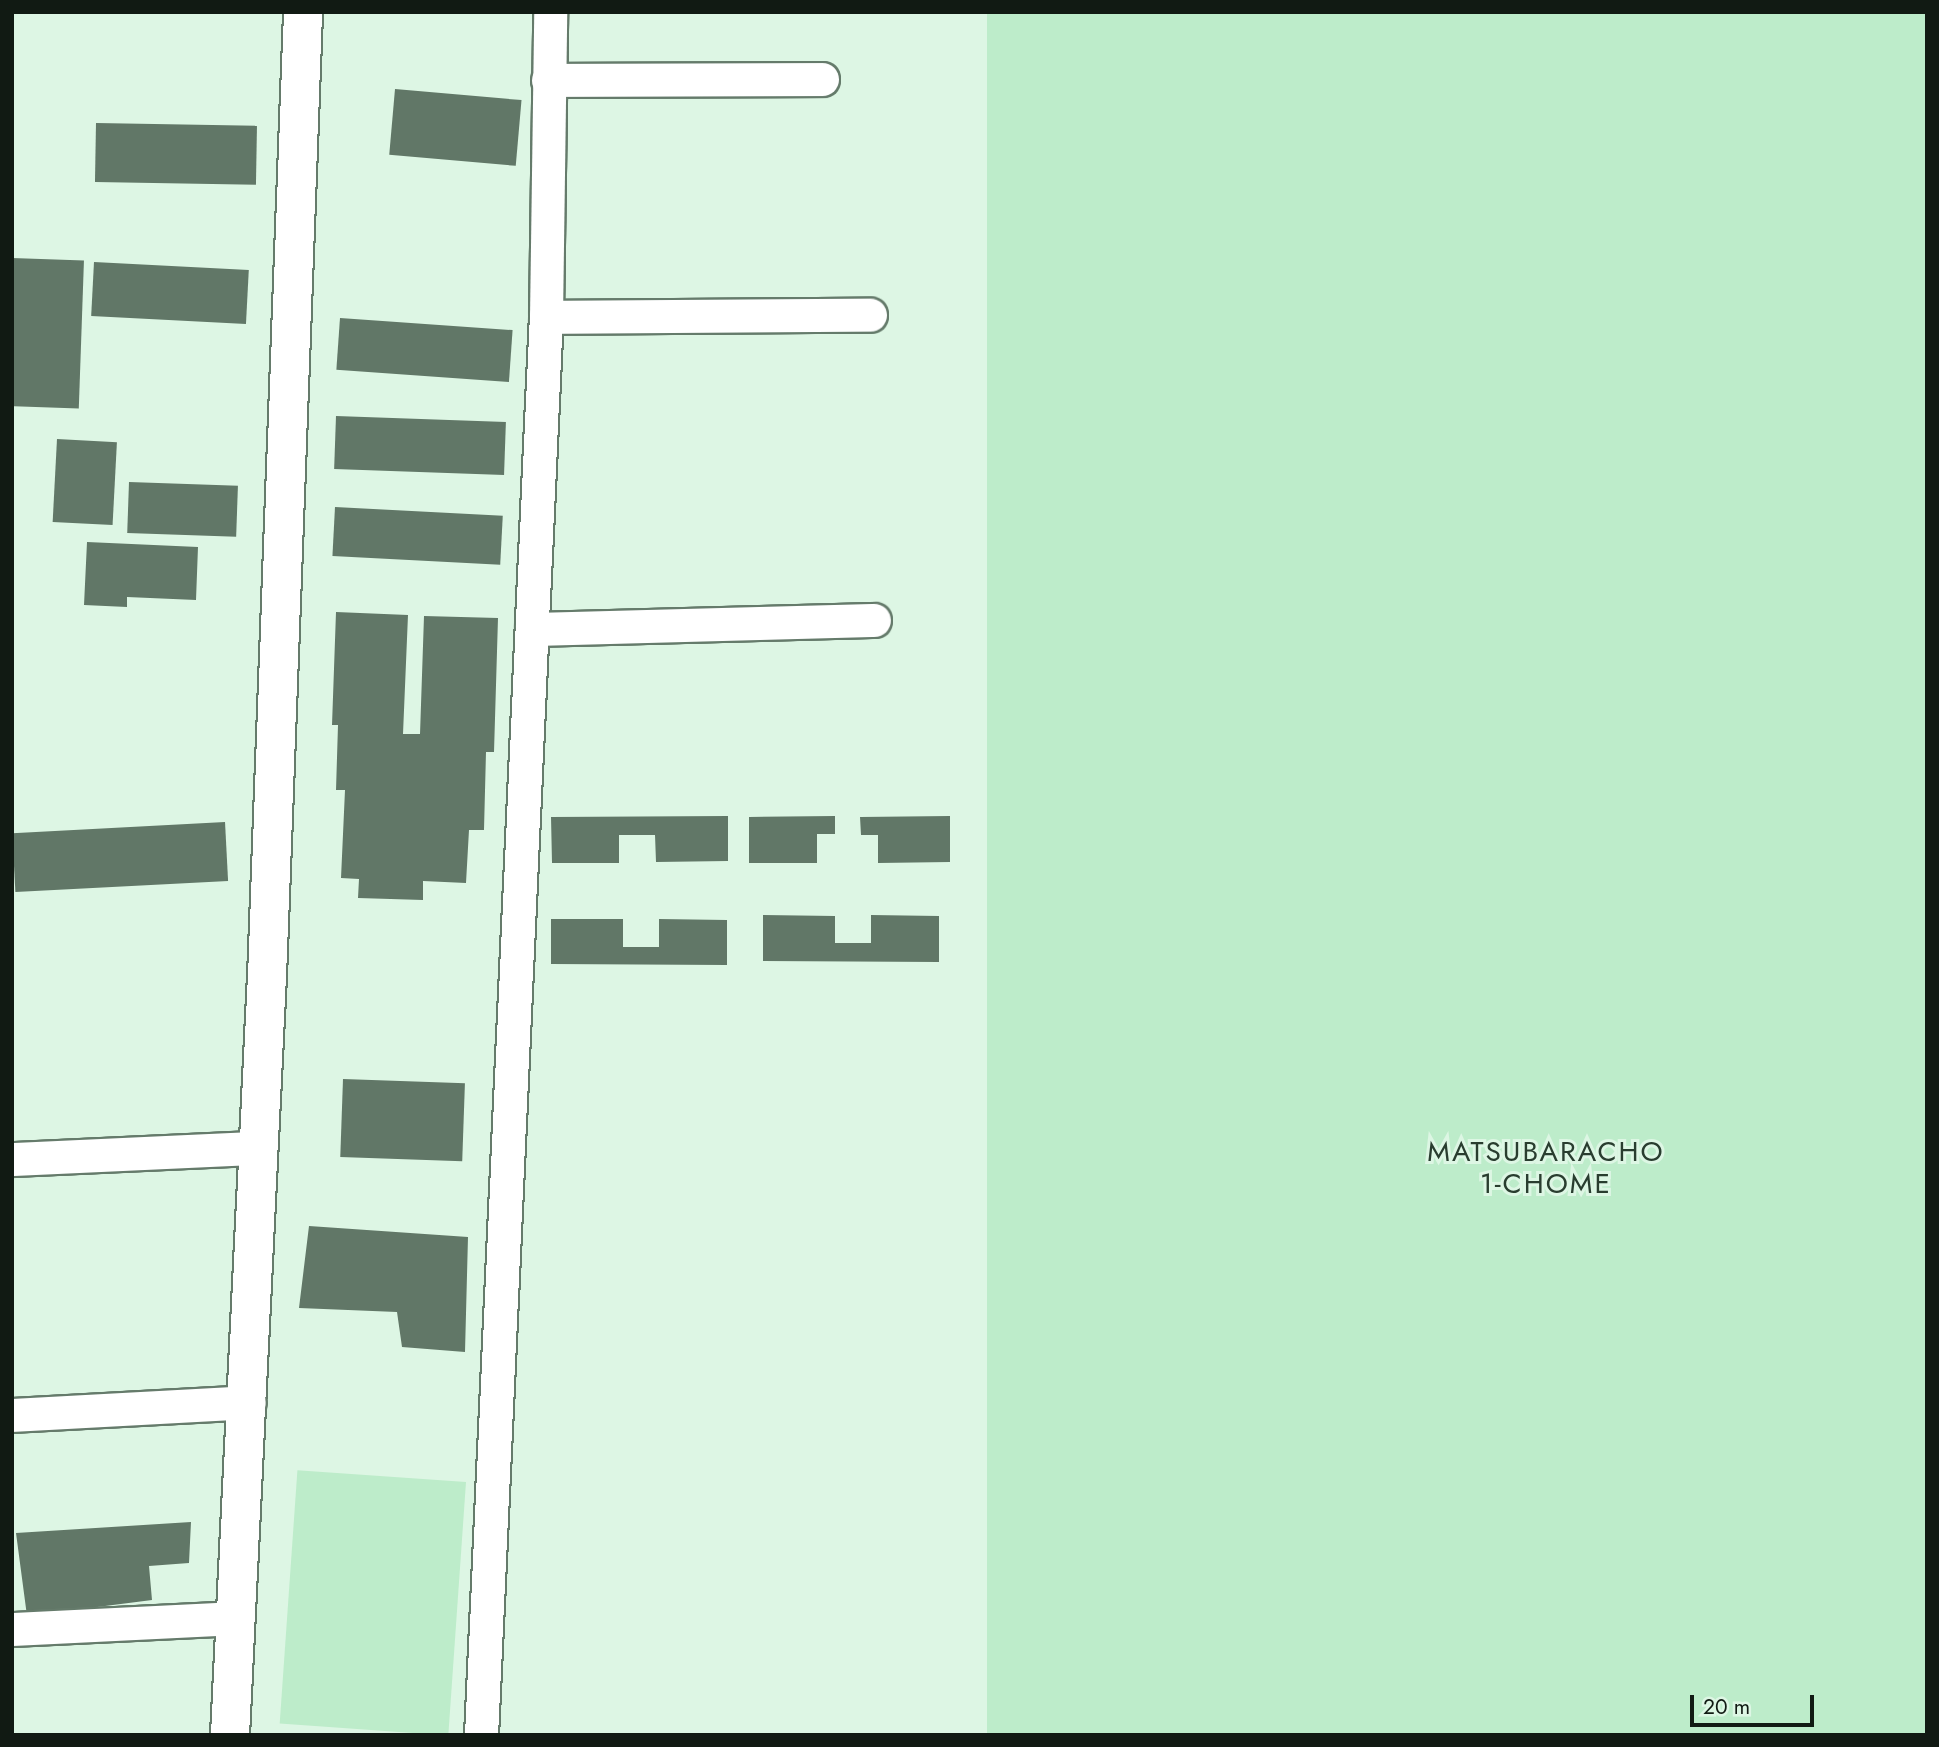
<!DOCTYPE html>
<style>
body{margin:0}
#map{position:relative;width:1939px;height:1747px;overflow:hidden;background:#ddf6e4;font-family:Jost,sans-serif}
div>[style]{position:absolute}
[style*='--x']{left:calc(var(--x)*1px);top:calc(var(--y)*1px);width:calc(var(--w)*1px);rotate:calc(var(--a)*1deg)}
.green>*{inset:0;background:#bdecca;transform-origin:0 0}
.building>*{inset:0;background:#617767;transform-origin:0 0}
.roads{filter:drop-shadow(2px 0 #657b6b) drop-shadow(-2px 0 #657b6b) drop-shadow(0 2px #657b6b) drop-shadow(0 -2px #657b6b)}
.minor>*{height:33px;margin:-16.5px;padding:0 16.5px;transform-origin:16.5px;border-radius:16.5px;background:#fff}
.tertiary>*{height:38px;margin:-19px;padding:0 19px;transform-origin:19px;border-radius:19px;background:#fff}
span{translate:-50% -50%;white-space:nowrap;text-align:center;line-height:1.15;-webkit-text-stroke:6px #ddf6e4;paint-order:stroke}
.neighbourhood-label{font-size:28px;color:#293d2f;letter-spacing:2px}
.frame{position:absolute;inset:0;border:14px solid #111a13;pointer-events:none}
.scale{position:absolute;left:1690px;top:1695px;width:124px;height:32px;box-sizing:border-box;border:4px solid #111a13;border-top:0;padding-left:9px;font-size:21px;line-height:24px;white-space:nowrap;color:#111a13;-webkit-text-stroke:5px #ddf6e4;paint-order:stroke}
</style>
<div id="map">
<div class="green">
<div style="left:987px;top:12px;width:940px;height:1724px"></div>
<div style="left:466px;top:1482px;width:254px;height:169px;rotate:94deg"></div>
</div>
<div class="building">
<div style="left:395px;top:89px;width:127px;height:66px;rotate:5deg"></div>
<div style="left:96px;top:123px;width:161px;height:59px;rotate:1deg"></div>
<div style="left:12px;top:258px;width:72px;height:148px;rotate:2deg"></div>
<div style="left:94px;top:262px;width:155px;height:54px;rotate:3deg"></div>
<div style="left:340px;top:318px;width:173px;height:52px;rotate:4deg"></div>
<div style="left:336px;top:416px;width:170px;height:53px;rotate:2deg"></div>
<div style="left:57px;top:439px;width:60px;height:83px;rotate:3deg"></div>
<div style="left:129px;top:482px;width:109px;height:51px;rotate:2deg"></div>
<div style="left:335px;top:507px;width:168px;height:49px;rotate:3deg"></div>
<div style="clip-path:polygon(87px 542px,198px 547px,196px 600px,127px 597px,127px 607px,84px 605px)"></div>
<div style="clip-path:polygon(336px 612px,408px 615px,403px 734px,420px 734px,424px 616px,498px 618px,494px 752px,486px 752px,484px 830px,469px 830px,466px 883px,423px 881px,423px 900px,358px 898px,359px 879px,341px 878px,345px 790px,336px 790px,338px 725px,332px 725px)"></div>
<div style="clip-path:polygon(728px 816px,728px 861px,656px 862px,655px 835px,619px 835px,619px 863px,552px 863px,551px 817px)"></div>
<div style="clip-path:polygon(835px 816px,835px 834px,817px 834px,817px 863px,749px 863px,749px 817px)"></div>
<div style="clip-path:polygon(950px 816px,950px 862px,878px 863px,878px 835px,861px 835px,860px 817px)"></div>
<div style="left:225px;top:822px;width:59px;height:213px;rotate:87deg"></div>
<div style="clip-path:polygon(763px 915px,835px 916px,835px 943px,871px 943px,871px 915px,939px 916px,939px 962px,763px 961px)"></div>
<div style="clip-path:polygon(551px 919px,623px 919px,623px 947px,659px 947px,659px 919px,727px 920px,727px 965px,551px 964px)"></div>
<div style="left:343px;top:1079px;width:122px;height:78px;rotate:2deg"></div>
<div style="clip-path:polygon(309px 1226px,468px 1237px,465px 1352px,402px 1347px,397px 1312px,299px 1308px)"></div>
<div style="clip-path:polygon(191px 1522px,189px 1563px,149px 1566px,152px 1600px,27px 1616px,16px 1533px)"></div>
</div>
<div class="roads">
<div class="minor">
<div style="--x:548;--y:80;--w:274;--a:-0.2"></div>
<div style="--x:546;--y:317;--w:324;--a:-0.4"></div>
<div style="--x:532;--y:629;--w:342;--a:-1.5"></div>
<div style="--x:12;--y:1159;--w:246;--a:-2.6"></div>
<div style="--x:12;--y:1415;--w:237;--a:-3.1"></div>
<div style="--x:12;--y:1629;--w:224;--a:-2.8"></div>
<div style="--x:481;--y:1735;--w:1419;--a:-87.38"></div>
<div style="--x:546;--y:317;--w:305;--a:-89.2"></div>
</div>
<div class="tertiary">
<div style="--x:230;--y:1735;--w:759;--a:-87.21"></div>
<div style="--x:267;--y:977;--w:966;--a:-87.86"></div>
</div>
</div>
<div class="neighbourhood-label">
<span style="left:1546px;top:1168px">MATSUBARACHO<br>1-CHOME</span>
</div>
<div class="frame"></div>
<div class="scale">20 m</div>
</div>
